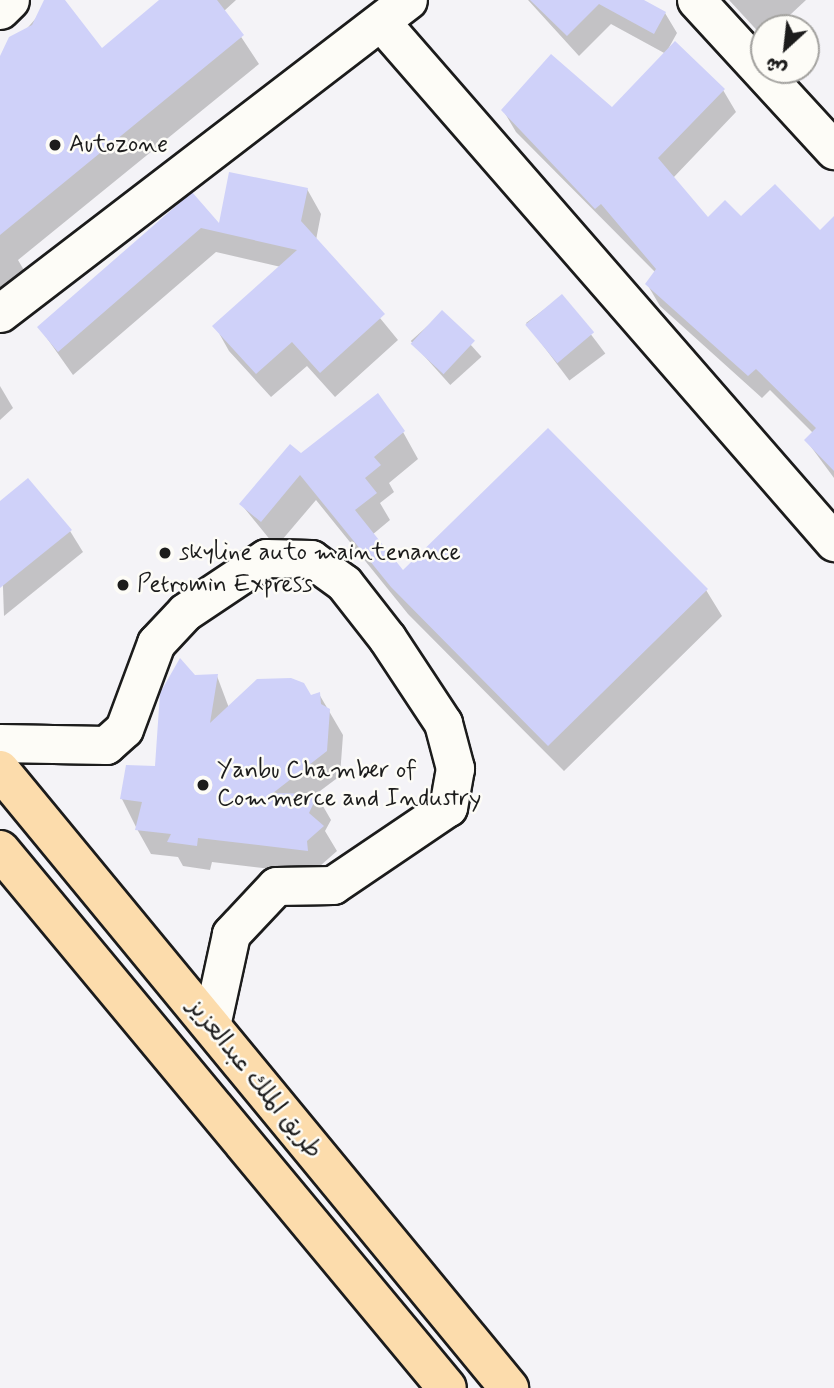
<!DOCTYPE html>
<meta charset="utf-8">
<style>
body{margin:0}
#map{position:relative;width:834px;height:1388px;overflow:hidden;background:#f4f3f7;font-family:Mynerve,"Playpen Sans Arabic",sans-serif}
div>[style]{position:absolute}
[style*='--x']{left:calc(var(--x)*1px);top:calc(var(--y)*1px);width:calc(var(--w)*1px);rotate:calc(var(--a)*1deg)}
.shadow>*{inset:0;background:#0003;transform-origin:0 0}
.building>*{inset:0;background:#cfd1f9;transform-origin:0 0}
.roads{filter:drop-shadow(2px 0 #1c1c1c) drop-shadow(-2px 0 #1c1c1c) drop-shadow(0 2px #1c1c1c) drop-shadow(0 -2px #1c1c1c)}
.minor>*{height:37px;margin:-18.5px;padding:0 18.5px;transform-origin:18.5px;border-radius:18.5px;background:#fdfcf7}
.highway>*{height:38px;margin:-19px;padding:0 19px;transform-origin:19px;border-radius:19px;background:#fcdcac}
.dots>*{width:19px;height:19px;translate:-50% -50%;box-sizing:border-box;border:4px solid #fdfcf7;border-radius:50%}
span{translate:-50% -50%;white-space:nowrap;text-align:center;line-height:1.15;-webkit-text-stroke:5px #fdfcf7;paint-order:stroke}
.poi-label{font-size:24px;color:#1c1c1c}
.left{translate:0 -50%;text-align:left}
.street-label{font-size:24px;color:#1c1c1c}
.north{position:absolute;left:750px;top:14px;width:70px;height:70px;box-sizing:border-box;background:#fdfcf7;border:2px solid #a3a29f;border-radius:50%;rotate:207deg;font-size:19px;font-weight:700;line-height:28px;text-align:center;color:#1c1c1c}
.north::after{content:'';display:block;margin:auto;width:24px;height:32px;background:#1c1c1c;clip-path:polygon(50% 0,100% 100%,50% 72%,0 100%)}
</style>
<div id="map">
<div class="shadow">
<div style="clip-path:polygon(52px 0,63px 0,101px 50px,161px 0,236px 0,224px 11px,259px 64px,18px 260px,32px 284px,0 312px,0 59px)"></div>
<div style="clip-path:polygon(528px 0,641px 0,665px 13px,677px 33px,667px 51px,723px 90px,736px 112px,673px 178px,708px 219px,820px 232px,834px 227px,834px 478px,806px 440px,813px 433px,770px 390px,762px 398px,660px 306px,647px 284px,656px 273px,516px 132px,503px 110px,612px 110px,666px 54px,611px 24px,579px 56px)"></div>
<div style="clip-path:polygon(729px 0,806px 0,776px 28px,764px 28px,764px 38px)"></div>
<div style="clip-path:polygon(307px 189px,321px 214px,316px 240px,398px 340px,335px 397px,307px 366px,271px 397px,229px 351px,215px 326px,281px 267px,216px 252px,73px 375px,39px 327px,192px 195px,220px 227px)"></div>
<div style="left:562px;top:296px;width:72px;height:45px;rotate:53deg"></div>
<div style="left:442px;top:313px;width:59px;height:42px;rotate:48deg"></div>
<div style="clip-path:polygon(0 386px,13px 408px,0 420px)"></div>
<div style="clip-path:polygon(403px 432px,418px 459px,389px 483px,394px 492px,380px 503px,390px 520px,372px 535px,403px 573px,706px 590px,722px 616px,564px 771px,408px 614px,316px 500px,276px 547px,241px 504px,301px 456px)"></div>
<div style="clip-path:polygon(0 503px,70px 531px,83px 552px,4px 616px)"></div>
<div style="clip-path:polygon(217px 676px,229px 708px,319px 694px,343px 735px,340px 776px,316px 794px,331px 820px,325px 831px,337px 851px,320px 866px,321px 875px,212px 862px,210px 870px,183px 866px,178px 857px,151px 854px,137px 829px,122px 799px,156px 768px,194px 677px)"></div>
</div>
<div class="building">
<div style="clip-path:polygon(44px 0,65px 0,102px 48px,159px 0,217px 0,244px 35px,0 235px,0 56px,9px 37px,32px 25px)"></div>
<div style="clip-path:polygon(530px 0,644px 0,666px 12px,654px 34px,599px 4px,567px 36px)"></div>
<div style="clip-path:polygon(675px 41px,725px 89px,658px 158px,708px 217px,725px 200px,741px 216px,775px 184px,820px 230px,834px 216px,834px 471px,804px 440px,816px 428px,756px 369px,748px 376px,645px 284px,656px 269px,601px 204px,595px 209px,501px 110px,551px 54px,612px 107px)"></div>
<div style="clip-path:polygon(229px 172px,308px 188px,301px 221px,385px 314px,320px 373px,292px 342px,256px 374px,212px 326px,297px 250px,201px 228px,58px 352px,37px 327px,192px 192px,219px 223px)"></div>
<div style="left:562px;top:294px;width:50px;height:48px;rotate:50deg"></div>
<div style="left:442px;top:310px;width:45px;height:46px;rotate:43deg"></div>
<div style="clip-path:polygon(378px 393px,405px 431px,374px 457px,381px 465px,365px 478px,377px 493px,355px 510px,403px 570px,548px 428px,708px 589px,548px 746px,391px 587px,300px 475px,261px 522px,239px 504px,290px 444px,301px 453px)"></div>
<div style="clip-path:polygon(28px 478px,72px 530px,0 588px,0 501px)"></div>
<div style="clip-path:polygon(180px 658px,195px 675px,218px 674px,210px 723px,257px 679px,291px 678px,304px 683px,311px 695px,320px 692px,321px 704px,330px 709px,327px 751px,273px 793px,318px 794px,309px 813px,324px 826px,307px 841px,308px 851px,198px 838px,197px 846px,167px 842px,171px 834px,135px 830px,142px 802px,120px 799px,126px 765px,155px 766px,160px 693px)"></div>
</div>
<div class="roads">
<div class="minor">
<div style="--x:696;--y:0;--w:204;--a:47.4"></div>
<div style="--x:0;--y:10;--w:14;--a:-45"></div>
<div style="--x:381;--y:22;--w:690;--a:48.94"></div>
<div style="--x:0;--y:313;--w:514;--a:-37.49"></div>
<div style="--x:0;--y:743;--w:106;--a:1.1"></div>
<div style="--x:106;--y:745;--w:24;--a:-42"></div>
<div style="--x:124;--y:729;--w:92;--a:-69.6"></div>
<div style="--x:156;--y:643;--w:42;--a:-46.9"></div>
<div style="--x:185;--y:612;--w:97;--a:-33.7"></div>
<div style="--x:266;--y:558;--w:45;--a:1.3"></div>
<div style="--x:311;--y:559;--w:41;--a:36"></div>
<div style="--x:344;--y:583;--w:70;--a:52"></div>
<div style="--x:387;--y:638;--w:102;--a:56.6"></div>
<div style="--x:443;--y:723;--w:47;--a:75.1"></div>
<div style="--x:455;--y:768;--w:40;--a:100"></div>
<div style="--x:448;--y:807;--w:139;--a:145.9"></div>
<div style="--x:333;--y:885;--w:57;--a:179"></div>
<div style="--x:276;--y:886;--w:66;--a:133.2"></div>
<div style="--x:231;--y:934;--w:94;--a:102.3"></div>
</div>
<div class="highway">
<div style="--x:0;--y:770;--w:801;--a:50.52"></div>
<div style="--x:0;--y:850;--w:699;--a:50.28"></div>
</div>
</div>
<div class="dots">
<div style="left:55px;top:145px;background:#1c1c1c"></div>
<div style="left:165px;top:553px;background:#1c1c1c"></div>
<div style="left:123px;top:585px;background:#1c1c1c"></div>
<div style="left:203px;top:785px;background:#1c1c1c"></div>
</div>
<div class="poi-label">
<span class="left" style="left:69px;top:145px">Autozone</span>
<span class="left" style="left:179px;top:553px">skyline auto maintenance</span>
<span class="left" style="left:137px;top:585px">Petromin Express</span>
<span class="left" style="left:217px;top:785px">Yanbu Chamber of<br>Commerce and Industry</span>
</div>
<div class="street-label">
<span style="left:254px;top:1079px;rotate:51deg">طريق الملك عبدالعزيز</span>
</div>
<div class="north">ش</div>
</div>
